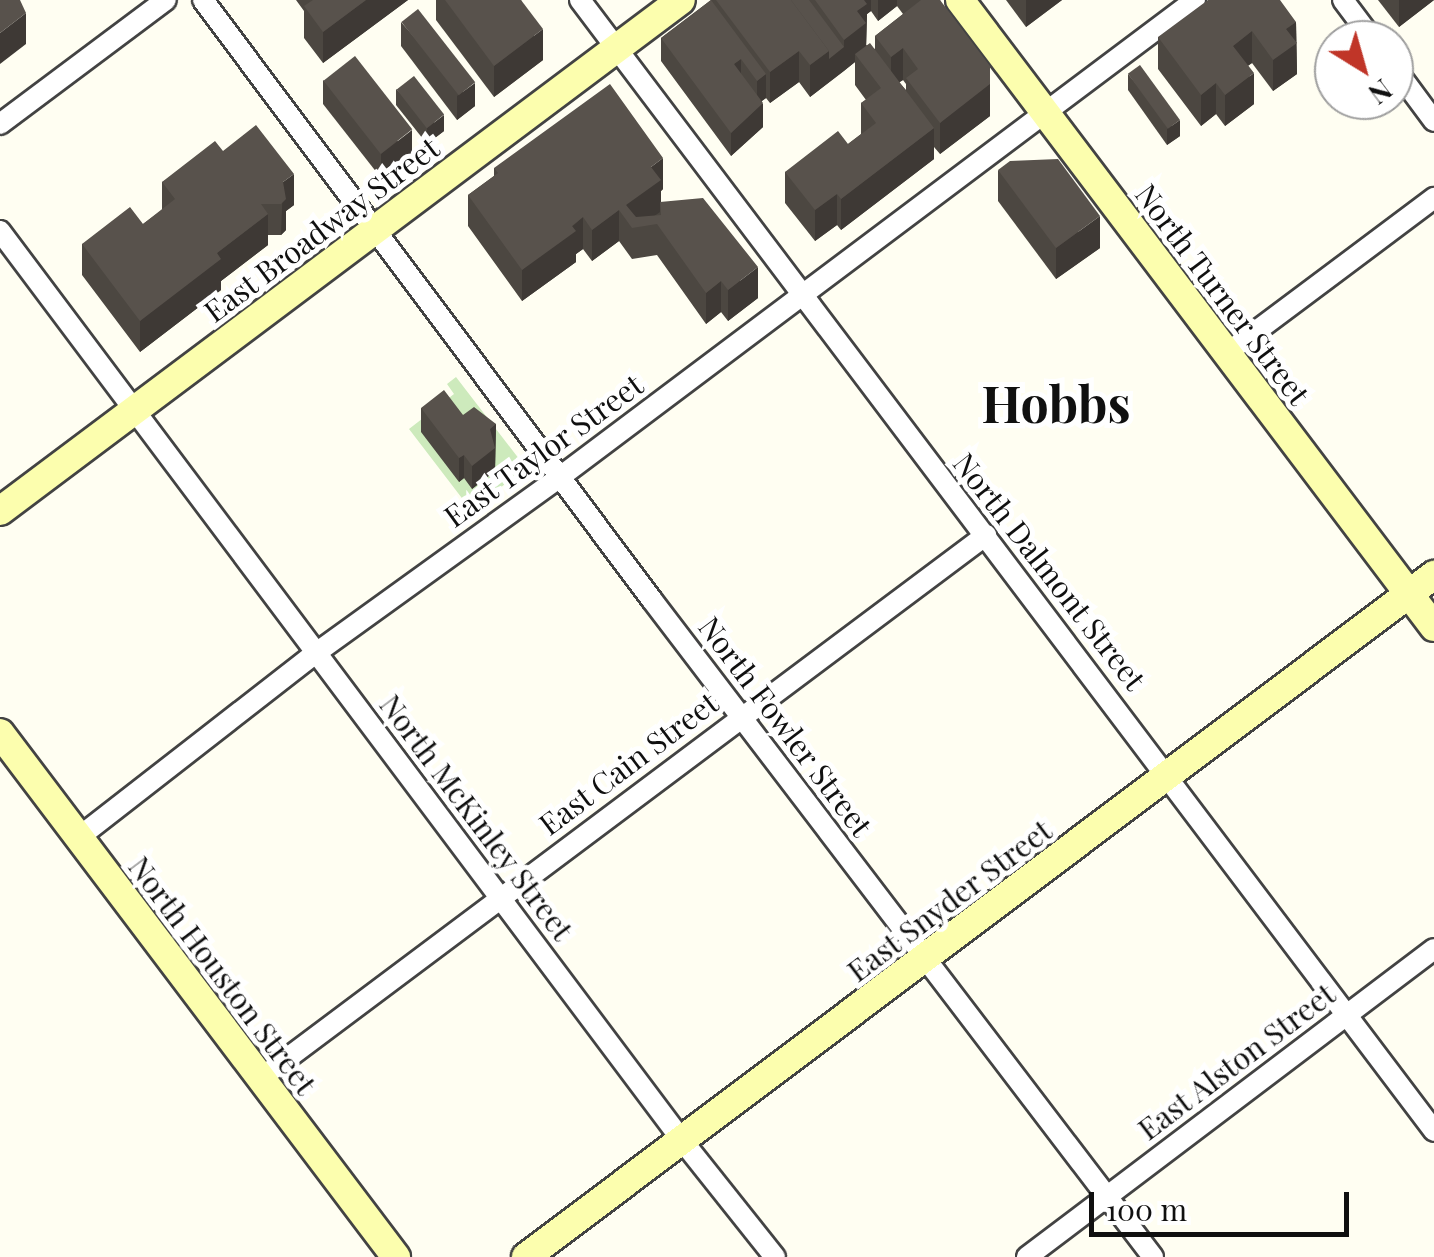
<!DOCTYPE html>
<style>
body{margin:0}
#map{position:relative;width:1434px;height:1257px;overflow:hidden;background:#fffef2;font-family:"Playfair Display",serif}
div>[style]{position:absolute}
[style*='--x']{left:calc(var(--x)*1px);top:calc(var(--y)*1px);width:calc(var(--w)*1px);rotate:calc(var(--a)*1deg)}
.green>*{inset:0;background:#cdeabc}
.roads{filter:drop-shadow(2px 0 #434343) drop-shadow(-2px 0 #434343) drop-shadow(0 2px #434343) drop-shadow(0 -2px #434343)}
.street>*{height:20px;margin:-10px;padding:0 10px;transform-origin:10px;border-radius:10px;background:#fff}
.secondary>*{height:28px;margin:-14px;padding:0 14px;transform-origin:14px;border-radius:14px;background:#fcfeae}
.wall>*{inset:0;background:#4c4741}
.shaded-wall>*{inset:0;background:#3e3935}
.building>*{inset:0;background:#58524c;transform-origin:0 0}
span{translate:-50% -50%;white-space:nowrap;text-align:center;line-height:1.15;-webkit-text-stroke:10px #fff;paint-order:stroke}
.street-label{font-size:30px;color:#101010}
.town-label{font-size:50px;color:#101010;font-weight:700}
.north{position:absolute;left:1314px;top:20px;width:100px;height:100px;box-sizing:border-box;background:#fff;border:2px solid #9f9f9f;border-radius:50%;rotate:143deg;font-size:28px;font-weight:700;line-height:40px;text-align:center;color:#101010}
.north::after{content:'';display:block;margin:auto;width:35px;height:45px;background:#c03528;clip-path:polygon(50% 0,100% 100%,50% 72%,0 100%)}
.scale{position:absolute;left:1089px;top:1192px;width:260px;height:45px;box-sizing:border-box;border:5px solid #101010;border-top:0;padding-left:12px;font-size:30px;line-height:35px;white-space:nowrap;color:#101010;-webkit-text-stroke:8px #fff;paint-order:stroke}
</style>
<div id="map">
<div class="green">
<div style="clip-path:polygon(456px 377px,526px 468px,471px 510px,409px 429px,454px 394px,447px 384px)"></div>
</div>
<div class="roads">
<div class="street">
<div style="--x:203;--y:0;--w:749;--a:53.19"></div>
<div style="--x:652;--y:600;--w:826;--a:52.67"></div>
<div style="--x:580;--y:0;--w:1417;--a:52.94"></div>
<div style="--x:1343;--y:0;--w:50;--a:53.1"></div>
<div style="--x:1394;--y:67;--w:67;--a:53.5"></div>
<div style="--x:0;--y:124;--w:207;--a:-36.8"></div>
<div style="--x:0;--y:231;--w:1135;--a:53.13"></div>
<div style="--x:681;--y:1139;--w:151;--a:51.5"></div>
<div style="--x:1227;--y:353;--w:259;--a:-36.8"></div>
<div style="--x:78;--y:838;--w:301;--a:-37.9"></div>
<div style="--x:316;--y:653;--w:301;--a:-35.8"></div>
<div style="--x:560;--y:477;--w:794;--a:-36.91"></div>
<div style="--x:261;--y:1078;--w:906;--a:-36.83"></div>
<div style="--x:1027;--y:1257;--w:510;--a:-37.12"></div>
</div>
<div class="secondary">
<div style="--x:960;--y:0;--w:786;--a:52.91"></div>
<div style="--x:0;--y:511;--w:851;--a:-36.88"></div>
<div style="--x:0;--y:733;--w:657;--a:52.92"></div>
<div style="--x:526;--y:1257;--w:1136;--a:-36.91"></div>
</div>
</div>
<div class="wall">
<div style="clip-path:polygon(296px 0,408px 0,323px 63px,304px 38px,304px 11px)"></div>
<div style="clip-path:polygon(436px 0,521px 0,543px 60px,494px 97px,436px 20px)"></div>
<div style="clip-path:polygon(evenodd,711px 0,940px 0,990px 116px,940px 154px,934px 147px,934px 159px,841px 230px,837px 225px,815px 241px,785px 203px,785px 172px,848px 144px,861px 134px,861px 103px,866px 100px,855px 85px,855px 62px,810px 97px,799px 82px,770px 103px,766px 98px,762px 101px,763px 127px,731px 156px,661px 61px,661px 38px,711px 0,897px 6px,903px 14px,875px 36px,875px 49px,866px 45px,867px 14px,871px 11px,878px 21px,897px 6px,711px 0,903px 80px,906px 84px,906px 90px,899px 82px,903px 80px)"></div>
<div style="clip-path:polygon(1006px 0,1062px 0,1026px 27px)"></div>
<div style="clip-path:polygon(1378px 0,1434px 0,1399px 27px)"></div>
<div style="clip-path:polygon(401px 22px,475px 106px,457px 120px,401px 46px)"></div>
<div style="clip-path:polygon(1296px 22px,1297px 74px,1273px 91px,1252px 63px,1248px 65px,1254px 104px,1225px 126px,1216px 114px,1201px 126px,1158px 69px,1158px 37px)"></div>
<div style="clip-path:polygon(1128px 74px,1180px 136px,1167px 145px,1128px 90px)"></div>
<div style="clip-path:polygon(323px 80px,412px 153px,381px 178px,323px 104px)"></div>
<div style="clip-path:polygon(396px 89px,444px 131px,427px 144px,396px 105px)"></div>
<div style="clip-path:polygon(223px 151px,294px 205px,286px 211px,286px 230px,281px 235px,268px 235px,268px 245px,221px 281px,221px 290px,140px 352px,82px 275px,82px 244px,143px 224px,162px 210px,162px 182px)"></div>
<div style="clip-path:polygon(494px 168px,663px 189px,661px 191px,661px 202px,758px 298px,728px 321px,721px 312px,706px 324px,657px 255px,632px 259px,619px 241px,592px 261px,583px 249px,576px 254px,576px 262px,522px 301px,468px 226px,468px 195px,494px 176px)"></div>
<div style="clip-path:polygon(998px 170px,1100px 248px,1056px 279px,998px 201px)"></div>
<div style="clip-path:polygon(421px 408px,463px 415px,496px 424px,495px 471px,472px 489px,464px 478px,459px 482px,421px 432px)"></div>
</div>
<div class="shaded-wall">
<div style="clip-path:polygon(366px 0,408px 0,323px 63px,323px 32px)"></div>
<div style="clip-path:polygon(857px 0,871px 0,871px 11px,867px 14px,866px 54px,855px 54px,855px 62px,844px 71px,844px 40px)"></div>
<div style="clip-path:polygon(878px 0,897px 0,897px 6px,878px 21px)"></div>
<div style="clip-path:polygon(1026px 0,1062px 0,1026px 27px)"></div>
<div style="clip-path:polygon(1399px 0,1434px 0,1399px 27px)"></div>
<div style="clip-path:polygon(26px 13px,26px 44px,0 64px,0 33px)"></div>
<div style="clip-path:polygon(1296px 22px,1297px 74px,1273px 91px,1273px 60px,1286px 29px)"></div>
<div style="clip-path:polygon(543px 29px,543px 60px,494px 97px,494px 66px)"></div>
<div style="clip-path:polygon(1252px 31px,1252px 63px,1233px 77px,1233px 46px)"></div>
<div style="clip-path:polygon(844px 47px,844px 71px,810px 97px,810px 65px,829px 51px)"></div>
<div style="clip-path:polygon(903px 48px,903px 80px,891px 88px,891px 57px)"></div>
<div style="clip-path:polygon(799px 51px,799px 82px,770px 103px,770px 72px)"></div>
<div style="clip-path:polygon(741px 59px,741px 82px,734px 64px)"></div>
<div style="clip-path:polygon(990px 66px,990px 116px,940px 154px,940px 123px)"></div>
<div style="clip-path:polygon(1254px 73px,1254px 104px,1225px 126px,1225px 95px)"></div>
<div style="clip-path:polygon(766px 74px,766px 98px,757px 104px,757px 81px)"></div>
<div style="clip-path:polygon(475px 83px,475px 106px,457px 120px,457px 96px)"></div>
<div style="clip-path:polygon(1216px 83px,1216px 114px,1201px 126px,1201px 95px)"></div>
<div style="clip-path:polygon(763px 103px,763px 127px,731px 156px,731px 133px)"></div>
<div style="clip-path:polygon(444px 115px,444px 131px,427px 144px,427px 128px)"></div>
<div style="clip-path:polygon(1180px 120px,1180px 136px,1167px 145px,1167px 129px)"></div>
<div style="clip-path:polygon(934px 128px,934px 159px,841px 230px,841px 199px)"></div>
<div style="clip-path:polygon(412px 130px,412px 153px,381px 178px,381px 154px)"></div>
<div style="clip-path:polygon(663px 158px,663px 189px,661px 191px,661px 211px,660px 202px,660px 212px,640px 226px,626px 205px,651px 167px)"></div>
<div style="clip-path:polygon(294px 174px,294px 205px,286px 211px,286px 230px,281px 235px,283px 182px)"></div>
<div style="clip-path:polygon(837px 194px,837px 225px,815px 241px,815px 210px)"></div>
<div style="clip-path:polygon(619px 210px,619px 241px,592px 261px,592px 230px)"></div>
<div style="clip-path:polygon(268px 214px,268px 245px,221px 281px,221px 290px,140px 352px,140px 321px,217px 253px)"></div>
<div style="clip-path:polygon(1100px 216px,1100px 248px,1056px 279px,1056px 248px)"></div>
<div style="clip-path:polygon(583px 217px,583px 249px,576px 254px,576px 262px,522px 301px,522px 270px)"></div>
<div style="clip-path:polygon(758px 267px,758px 298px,728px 321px,728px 290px)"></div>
<div style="clip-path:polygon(721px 281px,721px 312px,706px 324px,706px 293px)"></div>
<div style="clip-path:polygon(496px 424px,495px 471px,472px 489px,472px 466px,490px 429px)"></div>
<div style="clip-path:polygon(464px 455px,464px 478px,459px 482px,459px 458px)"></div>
</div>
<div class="building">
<div style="clip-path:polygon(0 0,20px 0,26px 13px,0 33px)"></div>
<div style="clip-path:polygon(313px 0,366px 0,323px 32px,304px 6px)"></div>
<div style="clip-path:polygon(445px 0,521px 0,543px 29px,494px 66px)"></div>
<div style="clip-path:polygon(711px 0,766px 74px,757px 81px,741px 59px,734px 64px,763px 103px,731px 133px,661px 38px)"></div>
<div style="clip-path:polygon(716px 0,791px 0,829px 51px,810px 65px,799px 51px,770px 72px)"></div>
<div style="clip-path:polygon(791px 0,809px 0,844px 47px,829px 59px,829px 51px)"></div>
<div style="clip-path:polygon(815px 0,864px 0,867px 4px,857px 11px,866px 23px,844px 40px)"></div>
<div style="clip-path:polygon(921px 0,940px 0,990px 66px,990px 84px,940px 123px,906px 78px,918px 69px,903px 48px,891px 57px,875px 36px)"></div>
<div style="clip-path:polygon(1208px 0,1280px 0,1296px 22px,1286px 29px,1297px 43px,1273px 60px,1252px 31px,1233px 46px,1254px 73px,1225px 95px,1216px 83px,1201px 95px,1158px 37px)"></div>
<div style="left:418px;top:9px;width:93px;height:21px;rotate:52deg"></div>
<div style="clip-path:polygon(870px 43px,934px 128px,841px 199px,837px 194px,815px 210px,785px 172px,838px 131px,848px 144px,876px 123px,861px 103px,881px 88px,855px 54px)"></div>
<div style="left:355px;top:56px;width:93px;height:40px;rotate:52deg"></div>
<div style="left:1140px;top:65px;width:68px;height:15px;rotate:54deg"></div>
<div style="left:414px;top:76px;width:49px;height:22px;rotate:52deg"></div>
<div style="clip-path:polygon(610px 84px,663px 158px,651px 167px,661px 180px,626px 205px,636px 217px,661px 215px,660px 202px,703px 198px,758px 267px,728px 290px,721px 281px,706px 293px,657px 224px,632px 228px,619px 210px,592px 230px,583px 217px,572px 226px,576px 231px,522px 270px,468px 195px,498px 173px,494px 168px)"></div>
<div style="clip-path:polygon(256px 125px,294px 174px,283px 182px,286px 199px,281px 204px,261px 204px,268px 214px,217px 253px,221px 259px,140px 321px,82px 244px,130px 207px,143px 224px,175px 199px,162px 182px,215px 141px,223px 151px)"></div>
<div style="clip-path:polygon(1058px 159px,1100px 216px,1056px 248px,998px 170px,1010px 161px)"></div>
<div style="clip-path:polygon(444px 390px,463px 415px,474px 407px,496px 424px,490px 429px,495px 448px,472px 466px,464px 455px,459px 458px,421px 408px)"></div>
</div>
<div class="street-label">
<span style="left:321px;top:229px;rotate:-37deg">East Broadway Street</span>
<span style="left:1223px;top:294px;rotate:53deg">North Turner Street</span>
<span style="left:543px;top:450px;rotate:-36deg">East Taylor Street</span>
<span style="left:1050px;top:571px;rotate:52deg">North Dalmont Street</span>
<span style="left:786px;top:726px;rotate:53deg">North Fowler Street</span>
<span style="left:628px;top:763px;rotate:-37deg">East Cain Street</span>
<span style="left:477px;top:817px;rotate:53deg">North McKinley Street</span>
<span style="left:949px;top:900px;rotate:-37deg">East Snyder Street</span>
<span style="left:223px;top:975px;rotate:53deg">North Houston Street</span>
<span style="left:1236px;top:1061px;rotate:-37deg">East Alston Street</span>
</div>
<div class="town-label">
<span style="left:1056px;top:403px">Hobbs</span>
</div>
<div class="north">N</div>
<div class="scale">100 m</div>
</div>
